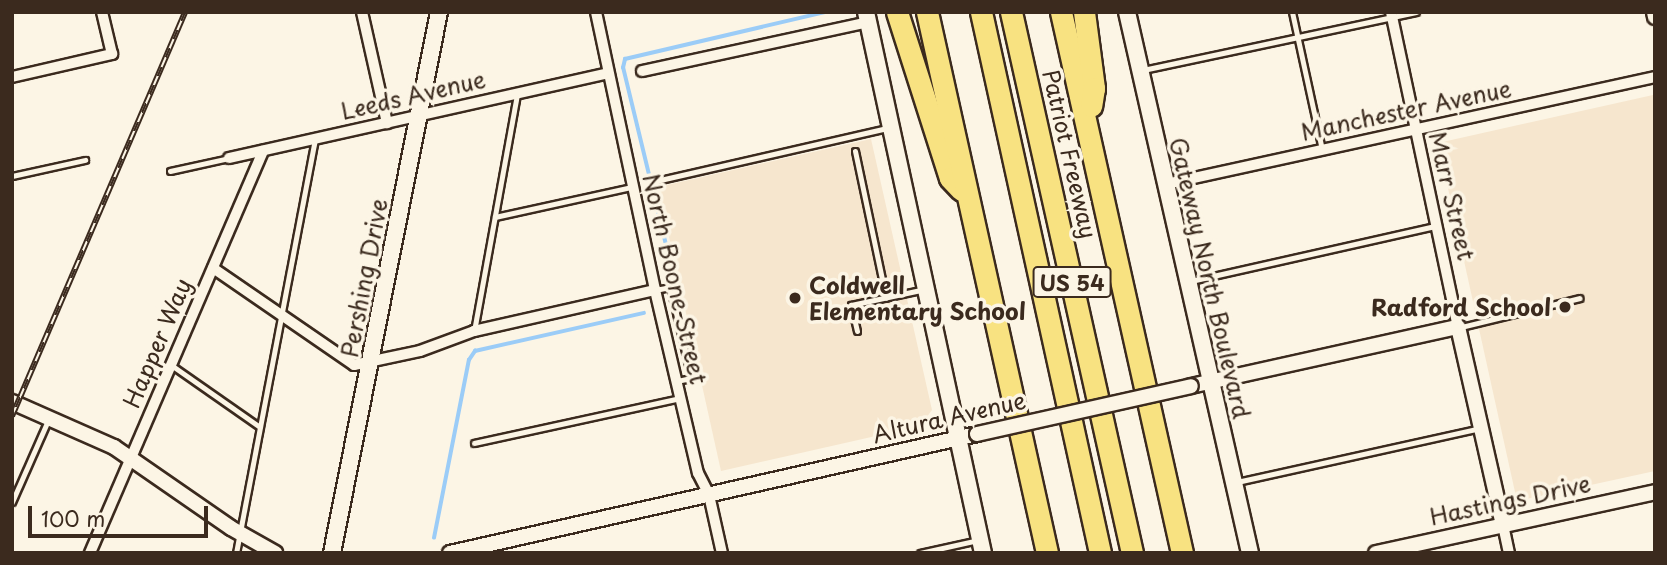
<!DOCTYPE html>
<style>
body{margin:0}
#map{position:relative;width:1667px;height:565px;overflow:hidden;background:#fcf5e5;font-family:"Playpen Sans",sans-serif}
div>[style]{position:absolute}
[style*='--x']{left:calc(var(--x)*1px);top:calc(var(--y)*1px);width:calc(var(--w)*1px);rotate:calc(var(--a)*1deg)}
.built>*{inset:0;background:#f6e6ce}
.stream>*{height:3.5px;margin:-1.75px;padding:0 1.75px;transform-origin:1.75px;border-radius:1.75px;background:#9bccf7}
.roads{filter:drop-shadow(2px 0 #3b2a1e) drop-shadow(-2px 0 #3b2a1e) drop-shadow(0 2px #3b2a1e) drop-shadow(0 -2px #3b2a1e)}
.service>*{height:5px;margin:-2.5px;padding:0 2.5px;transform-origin:2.5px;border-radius:2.5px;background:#fcf5e5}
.minor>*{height:10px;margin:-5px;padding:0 5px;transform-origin:5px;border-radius:5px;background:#fcf5e5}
.tertiary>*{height:14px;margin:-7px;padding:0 7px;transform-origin:7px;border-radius:7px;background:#fcf5e5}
.secondary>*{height:16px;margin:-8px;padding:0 8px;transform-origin:8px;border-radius:8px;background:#fcf5e5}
.motorway>*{height:21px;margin:-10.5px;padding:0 10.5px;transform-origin:10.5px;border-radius:10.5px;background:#f8e281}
.rail>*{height:6px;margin-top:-3px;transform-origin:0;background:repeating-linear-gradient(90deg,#fcf5e5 0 10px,#3b2a1e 0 20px);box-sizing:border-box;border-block:2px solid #3b2a1e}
.bridges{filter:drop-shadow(2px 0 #3b2a1e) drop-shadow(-2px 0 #3b2a1e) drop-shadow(0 2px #3b2a1e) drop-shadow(0 -2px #3b2a1e)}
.tertiary-bridge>*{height:14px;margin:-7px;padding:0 7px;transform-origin:7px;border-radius:7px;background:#fcf5e5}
.dots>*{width:19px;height:19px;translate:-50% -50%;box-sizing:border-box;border:4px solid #fcf5e5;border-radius:50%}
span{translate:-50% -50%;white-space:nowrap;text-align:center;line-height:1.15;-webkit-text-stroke:7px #fcf5e5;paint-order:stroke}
.shield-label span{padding:2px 5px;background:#fcf5e5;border:2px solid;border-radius:5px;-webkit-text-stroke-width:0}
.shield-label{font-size:21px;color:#3b2a1e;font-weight:700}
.street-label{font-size:23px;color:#3b2a1e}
.poi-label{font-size:23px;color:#3b2a1e;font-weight:700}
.left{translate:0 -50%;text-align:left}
.right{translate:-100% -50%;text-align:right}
.frame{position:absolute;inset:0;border:14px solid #3b2a1e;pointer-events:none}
.scale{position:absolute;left:28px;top:506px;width:180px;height:32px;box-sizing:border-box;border:4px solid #3b2a1e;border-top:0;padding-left:9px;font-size:21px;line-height:24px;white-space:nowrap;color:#3b2a1e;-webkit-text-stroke:5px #fcf5e5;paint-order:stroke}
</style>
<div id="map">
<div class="built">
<div style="clip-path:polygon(1653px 95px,1655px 471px,1517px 501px,1438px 143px)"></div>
<div style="clip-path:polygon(871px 139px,932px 410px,920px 426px,721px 471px,658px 187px)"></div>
</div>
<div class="stream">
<div style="--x:673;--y:274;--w:212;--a:-103.6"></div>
<div style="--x:623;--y:68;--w:9;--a:-77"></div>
<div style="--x:625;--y:59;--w:206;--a:-13.2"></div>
<div style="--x:434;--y:538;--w:181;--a:-78.9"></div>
<div style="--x:469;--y:360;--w:11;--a:-56"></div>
<div style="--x:475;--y:351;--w:173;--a:-12.7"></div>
</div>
<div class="roads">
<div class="service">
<div style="--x:1292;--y:12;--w:141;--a:77.7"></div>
<div style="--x:1143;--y:70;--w:279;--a:-12"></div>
<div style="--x:855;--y:151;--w:150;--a:78.1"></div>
<div style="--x:170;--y:171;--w:60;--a:-12.4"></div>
<div style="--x:12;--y:176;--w:75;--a:-12.4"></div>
<div style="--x:656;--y:181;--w:238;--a:-12.9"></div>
<div style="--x:495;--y:217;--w:140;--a:-12.4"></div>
<div style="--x:1191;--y:281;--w:251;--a:-12.7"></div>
<div style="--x:655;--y:290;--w:15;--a:-11"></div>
<div style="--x:670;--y:287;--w:93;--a:77"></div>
<div style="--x:691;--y:378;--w:14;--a:168"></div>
<div style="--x:1461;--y:327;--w:122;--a:-13.7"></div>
<div style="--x:474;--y:331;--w:241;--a:-79.7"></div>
<div style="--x:857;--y:331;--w:27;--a:-103"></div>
<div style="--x:851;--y:305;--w:76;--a:-12.2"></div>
<div style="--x:171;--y:365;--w:108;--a:34.9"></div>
<div style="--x:474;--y:443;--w:211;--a:-12.3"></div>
<div style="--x:1237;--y:482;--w:250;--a:-12.5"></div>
<div style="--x:12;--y:502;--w:92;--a:-66.2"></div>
<div style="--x:236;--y:553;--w:420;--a:-79.2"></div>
<div style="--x:920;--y:553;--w:59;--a:-12.6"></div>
</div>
<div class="minor">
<div style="--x:362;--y:12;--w:114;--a:77.3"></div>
<div style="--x:596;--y:12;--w:284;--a:78"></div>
<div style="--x:655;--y:290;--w:188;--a:76.8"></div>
<div style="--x:698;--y:473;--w:25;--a:63"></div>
<div style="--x:709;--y:495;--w:59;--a:77.4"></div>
<div style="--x:1391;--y:12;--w:322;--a:78"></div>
<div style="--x:642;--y:71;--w:231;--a:-12.2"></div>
<div style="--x:12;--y:77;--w:103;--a:-13"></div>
<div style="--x:112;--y:54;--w:43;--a:-103.4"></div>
<div style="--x:229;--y:158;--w:386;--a:-12.6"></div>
<div style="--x:1166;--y:184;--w:501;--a:-12.34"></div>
<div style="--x:213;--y:268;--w:171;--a:34.5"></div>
<div style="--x:354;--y:365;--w:67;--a:-12"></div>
<div style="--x:420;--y:351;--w:58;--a:-20.3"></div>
<div style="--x:474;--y:331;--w:186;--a:-12.8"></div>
<div style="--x:1503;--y:525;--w:29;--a:78"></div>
<div style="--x:90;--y:553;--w:438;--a:-66.7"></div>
</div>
<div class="tertiary">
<div style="--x:1654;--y:12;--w:5;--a:79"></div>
<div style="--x:1191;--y:386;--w:273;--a:-12.5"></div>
<div style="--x:1458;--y:327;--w:203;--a:77.2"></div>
<div style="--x:12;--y:402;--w:111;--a:23.8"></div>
<div style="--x:114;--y:447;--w:142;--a:34.7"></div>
<div style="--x:231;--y:528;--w:51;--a:29.6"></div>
<div style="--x:450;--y:553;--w:540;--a:-12.72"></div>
<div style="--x:1376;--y:553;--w:286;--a:-12.3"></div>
</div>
<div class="secondary">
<div style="--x:866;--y:12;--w:554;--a:77.8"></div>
<div style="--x:1127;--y:12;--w:555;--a:77.19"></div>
<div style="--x:332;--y:553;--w:551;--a:-78.81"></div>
</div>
<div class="motorway">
<div style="--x:897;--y:12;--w:174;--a:72.3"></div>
<div style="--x:950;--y:178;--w:16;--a:47"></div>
<div style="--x:927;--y:12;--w:554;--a:77.49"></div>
<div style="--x:981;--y:12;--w:554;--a:77.59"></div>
<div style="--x:1011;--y:12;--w:554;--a:77.39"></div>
<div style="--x:1061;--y:12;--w:554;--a:77.39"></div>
<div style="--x:1084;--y:12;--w:77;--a:82.5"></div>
<div style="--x:1094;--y:88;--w:18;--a:99"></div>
</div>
</div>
<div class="rail">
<div style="--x:12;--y:416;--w:439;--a:-66.8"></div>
</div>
<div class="bridges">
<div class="tertiary-bridge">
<div style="--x:977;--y:434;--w:219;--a:-12.6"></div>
</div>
</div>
<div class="dots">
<div style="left:795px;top:298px;background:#3b2a1e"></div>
<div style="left:1565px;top:307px;background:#3b2a1e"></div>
</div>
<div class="shield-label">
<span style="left:1072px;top:282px">US 54</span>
</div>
<div class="street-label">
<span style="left:413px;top:95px;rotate:-13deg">Leeds Avenue</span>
<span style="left:1406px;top:110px;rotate:-12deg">Manchester Avenue</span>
<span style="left:1070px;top:154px;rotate:77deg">Patriot Freeway</span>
<span style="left:1452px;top:196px;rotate:77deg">Marr Street</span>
<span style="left:364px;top:278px;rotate:-79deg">Pershing Drive</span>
<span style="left:1210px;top:278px;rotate:77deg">Gateway North Boulevard</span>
<span style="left:675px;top:279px;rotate:77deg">North Boone Street</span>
<span style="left:157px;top:343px;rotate:-67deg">Happer Way</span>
<span style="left:949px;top:417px;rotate:-13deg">Altura Avenue</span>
<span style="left:1510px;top:500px;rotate:-12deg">Hastings Drive</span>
</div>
<div class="poi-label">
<span class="left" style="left:809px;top:298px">Coldwell<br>Elementary School</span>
<span class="right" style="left:1551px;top:307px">Radford School</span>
</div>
<div class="frame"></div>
<div class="scale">100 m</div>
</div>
